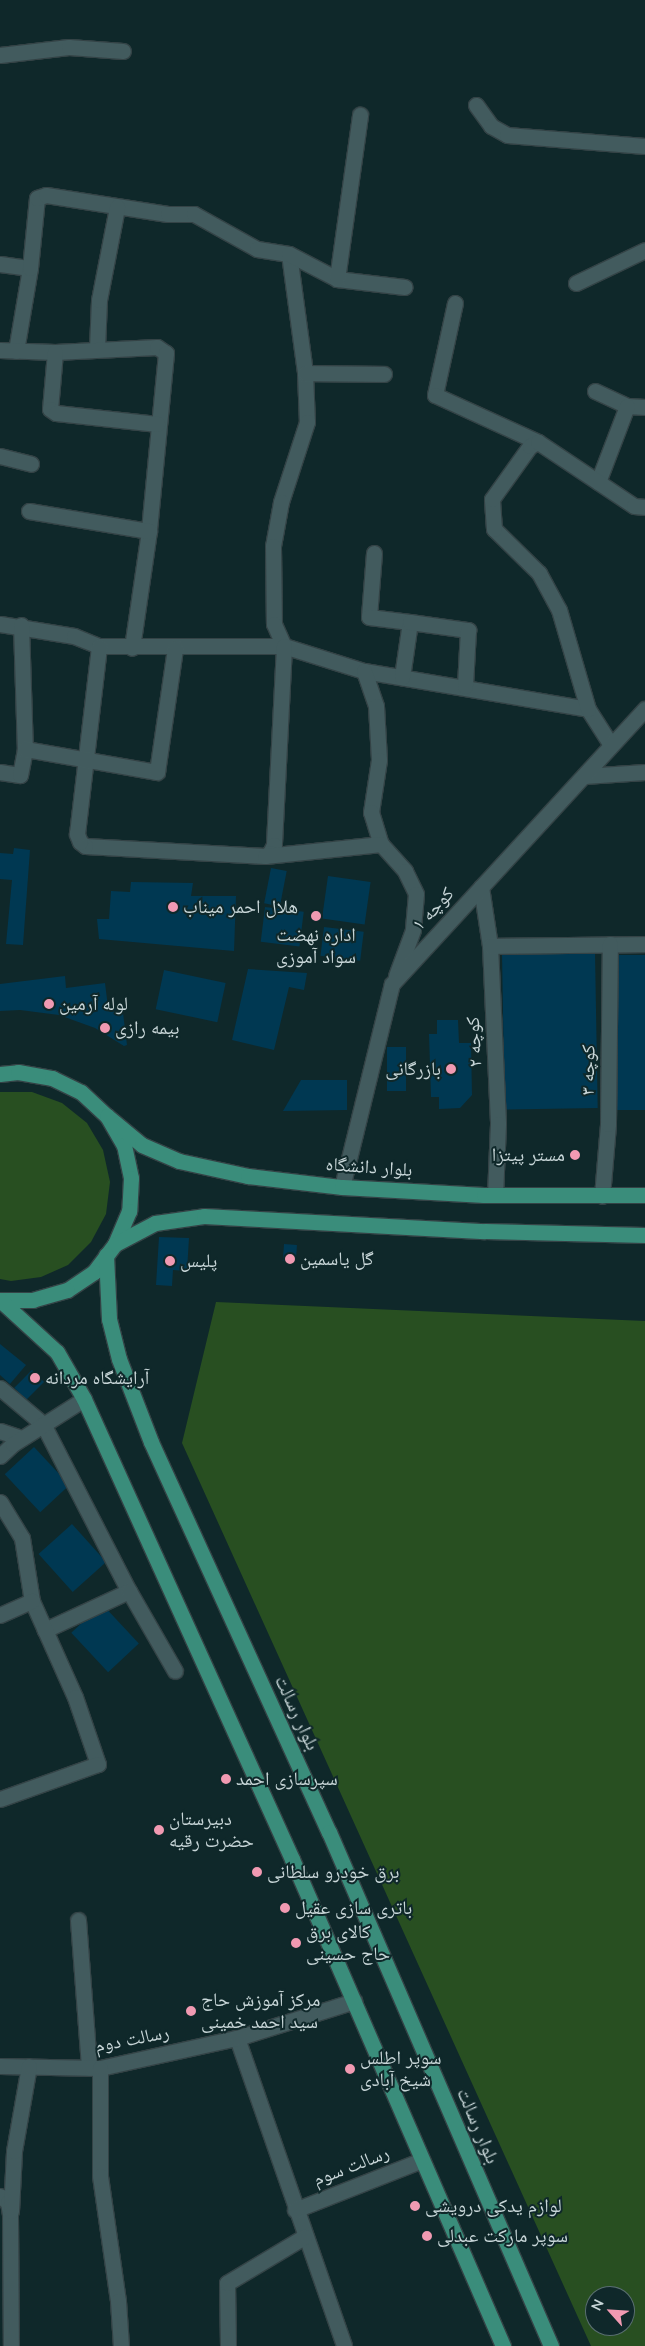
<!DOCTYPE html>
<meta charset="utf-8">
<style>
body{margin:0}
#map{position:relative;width:645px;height:2346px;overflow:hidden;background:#0f282a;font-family:Mulish,"Noto Naskh Arabic",sans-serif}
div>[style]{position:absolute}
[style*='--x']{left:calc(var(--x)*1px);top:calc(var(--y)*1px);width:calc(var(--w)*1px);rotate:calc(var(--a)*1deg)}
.green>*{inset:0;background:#284f21}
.building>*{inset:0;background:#003852;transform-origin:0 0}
.roads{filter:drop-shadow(1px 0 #344346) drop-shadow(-1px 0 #344346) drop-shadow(0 1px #344346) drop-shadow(0 -1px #344346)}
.minor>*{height:15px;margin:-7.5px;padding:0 7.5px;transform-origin:7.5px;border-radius:7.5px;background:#425b5e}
.major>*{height:15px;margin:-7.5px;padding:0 7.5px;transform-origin:7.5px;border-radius:7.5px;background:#3a8d7b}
.dots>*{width:14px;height:14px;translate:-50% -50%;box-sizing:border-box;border:2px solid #0f282a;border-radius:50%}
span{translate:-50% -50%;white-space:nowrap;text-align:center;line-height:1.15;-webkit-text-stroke:4px #0f282a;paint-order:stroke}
.poi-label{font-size:19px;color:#c8d6d8}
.left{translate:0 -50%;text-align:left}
.right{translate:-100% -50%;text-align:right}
.street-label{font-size:19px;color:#c8d6d8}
.north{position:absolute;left:585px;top:2286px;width:50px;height:50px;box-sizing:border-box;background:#0f282a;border:1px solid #596e70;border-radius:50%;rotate:296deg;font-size:14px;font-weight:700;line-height:20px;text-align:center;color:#c8d6d8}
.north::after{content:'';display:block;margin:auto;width:18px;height:22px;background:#f19ab2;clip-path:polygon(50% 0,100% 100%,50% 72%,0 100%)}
</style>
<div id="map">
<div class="green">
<div style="clip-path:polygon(0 1092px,32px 1092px,62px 1103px,87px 1123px,103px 1150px,110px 1182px,106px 1214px,91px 1242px,68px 1265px,41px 1277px,11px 1281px,0 1279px)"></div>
<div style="clip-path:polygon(evenodd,216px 1302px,645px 1321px,645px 2346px,591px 2346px,182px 1443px,216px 1302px,595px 2296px,625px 2296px,625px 2326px,595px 2326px,595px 2296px)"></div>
</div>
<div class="building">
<div style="clip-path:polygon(14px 848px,30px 850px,23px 945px,6px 944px,12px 880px,0 879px,0 853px,13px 854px)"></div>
<div style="left:271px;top:868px;width:16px;height:36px;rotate:11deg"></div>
<div style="left:328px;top:876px;width:43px;height:43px;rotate:8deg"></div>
<div style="clip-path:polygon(131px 882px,193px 883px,191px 896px,236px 896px,234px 951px,99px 939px,97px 919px,109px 919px,111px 891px,130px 892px)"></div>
<div style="left:265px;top:907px;width:39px;height:35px;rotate:7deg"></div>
<div style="left:324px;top:927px;width:40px;height:29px;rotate:7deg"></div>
<div style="left:595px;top:953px;width:155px;height:93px;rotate:89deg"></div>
<div style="left:645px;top:955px;width:155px;height:32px;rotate:90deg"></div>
<div style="clip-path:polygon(248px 969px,307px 973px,304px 990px,289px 987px,274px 1050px,232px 1040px)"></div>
<div style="left:164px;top:970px;width:63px;height:40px;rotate:12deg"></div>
<div style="clip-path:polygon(65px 976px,66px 988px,105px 983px,108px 1007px,122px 1005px,127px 1045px,124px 1046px,95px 1028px,59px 1015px,20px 1010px,0 1011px,0 984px)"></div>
<div style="clip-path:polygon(437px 1020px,458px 1020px,459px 1043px,471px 1043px,472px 1095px,460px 1108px,439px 1109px,439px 1097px,431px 1097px,429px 1034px,437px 1034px)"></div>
<div style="left:387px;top:1047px;width:19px;height:44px"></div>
<div style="clip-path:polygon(301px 1080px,347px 1080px,347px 1110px,283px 1111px)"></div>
<div style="clip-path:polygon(159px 1237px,189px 1238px,187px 1271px,173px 1270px,172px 1286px,156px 1285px)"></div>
<div style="left:284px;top:1244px;width:13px;height:17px;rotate:4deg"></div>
<div style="clip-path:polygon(0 1344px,26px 1365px,10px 1384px,0 1375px)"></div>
<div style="left:32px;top:1370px;width:17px;height:25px;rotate:45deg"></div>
<div style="left:34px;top:1447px;width:52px;height:40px;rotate:47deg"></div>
<div style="left:72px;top:1524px;width:51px;height:45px;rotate:48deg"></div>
<div style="left:102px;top:1604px;width:54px;height:42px;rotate:47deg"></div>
</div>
<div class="roads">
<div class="minor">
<div style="--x:0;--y:55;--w:69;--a:-6.6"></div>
<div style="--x:69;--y:47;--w:54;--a:4.2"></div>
<div style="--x:476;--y:105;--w:26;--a:54"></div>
<div style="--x:491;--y:126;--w:18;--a:29"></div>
<div style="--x:507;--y:135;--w:138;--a:4.6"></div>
<div style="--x:289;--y:254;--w:120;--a:82.3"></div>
<div style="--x:305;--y:373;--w:49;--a:87.7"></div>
<div style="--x:307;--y:422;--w:84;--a:108"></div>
<div style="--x:281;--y:502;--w:45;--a:100.3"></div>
<div style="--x:273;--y:546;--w:78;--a:89.3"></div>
<div style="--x:274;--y:624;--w:24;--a:66"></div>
<div style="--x:284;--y:646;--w:84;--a:17.4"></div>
<div style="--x:364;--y:671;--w:227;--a:9.6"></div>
<div style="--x:588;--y:709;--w:43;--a:57.4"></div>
<div style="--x:0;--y:264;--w:30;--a:8"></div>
<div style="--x:30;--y:268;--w:84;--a:99.6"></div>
<div style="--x:30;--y:268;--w:70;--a:-84.3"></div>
<div style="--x:37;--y:198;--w:9;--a:-18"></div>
<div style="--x:46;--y:195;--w:123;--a:8.9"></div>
<div style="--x:168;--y:214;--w:26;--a:0"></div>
<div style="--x:194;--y:214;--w:72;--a:29.1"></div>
<div style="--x:257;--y:249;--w:32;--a:9"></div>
<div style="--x:289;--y:254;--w:54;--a:27.5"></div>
<div style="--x:337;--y:279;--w:68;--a:6.7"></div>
<div style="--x:337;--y:279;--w:166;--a:-82"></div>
<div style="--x:576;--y:283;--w:76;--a:-25.6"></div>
<div style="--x:455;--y:303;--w:94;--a:102.3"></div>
<div style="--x:435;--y:395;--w:113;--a:24.5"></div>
<div style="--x:97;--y:348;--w:48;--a:-87.6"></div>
<div style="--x:99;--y:300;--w:95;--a:-79"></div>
<div style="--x:0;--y:350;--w:55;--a:2.1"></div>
<div style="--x:55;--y:352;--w:102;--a:-2.8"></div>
<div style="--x:157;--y:347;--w:11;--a:34"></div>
<div style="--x:166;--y:353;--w:179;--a:95.5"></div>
<div style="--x:149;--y:531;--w:118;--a:98.3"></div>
<div style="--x:55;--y:352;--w:57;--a:95"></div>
<div style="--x:50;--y:409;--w:7;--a:34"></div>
<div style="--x:56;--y:413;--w:102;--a:6.2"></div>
<div style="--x:305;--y:373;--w:79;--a:0.7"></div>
<div style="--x:595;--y:391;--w:35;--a:25"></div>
<div style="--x:627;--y:406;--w:18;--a:3"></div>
<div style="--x:0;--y:456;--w:32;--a:14"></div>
<div style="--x:598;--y:482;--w:81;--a:-69.1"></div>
<div style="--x:29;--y:511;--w:122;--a:9.5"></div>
<div style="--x:374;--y:553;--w:64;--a:94.5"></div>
<div style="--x:369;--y:617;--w:41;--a:7"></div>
<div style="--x:410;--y:622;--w:56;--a:98.3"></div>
<div style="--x:410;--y:622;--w:59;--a:7.9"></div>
<div style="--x:468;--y:630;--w:56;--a:93.1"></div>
<div style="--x:0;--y:624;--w:75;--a:9.2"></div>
<div style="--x:74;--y:636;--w:27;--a:22"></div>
<div style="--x:21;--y:625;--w:124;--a:88.2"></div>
<div style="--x:99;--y:646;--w:185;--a:0"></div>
<div style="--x:284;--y:646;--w:199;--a:92.9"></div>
<div style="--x:274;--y:845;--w:9;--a:117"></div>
<div style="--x:270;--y:853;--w:6;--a:149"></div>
<div style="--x:265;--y:856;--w:180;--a:-176.8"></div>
<div style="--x:85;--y:846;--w:6;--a:-141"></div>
<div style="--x:80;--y:842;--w:9;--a:-111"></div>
<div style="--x:77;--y:834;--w:189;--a:-83.3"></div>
<div style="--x:364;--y:671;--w:37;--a:71"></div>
<div style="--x:376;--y:706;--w:54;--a:86.8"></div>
<div style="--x:379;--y:760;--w:53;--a:98.7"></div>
<div style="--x:371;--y:812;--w:34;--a:73"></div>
<div style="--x:381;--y:844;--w:36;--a:48"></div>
<div style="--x:405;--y:871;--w:25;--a:64"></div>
<div style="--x:416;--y:894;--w:36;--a:95"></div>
<div style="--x:413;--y:930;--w:49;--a:110.3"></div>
<div style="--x:588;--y:709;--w:103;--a:-106.3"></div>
<div style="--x:559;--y:610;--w:42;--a:-118.4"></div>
<div style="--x:539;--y:573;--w:63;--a:-135.6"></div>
<div style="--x:494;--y:529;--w:30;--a:-94"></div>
<div style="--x:492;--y:499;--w:65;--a:-54.4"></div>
<div style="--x:530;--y:446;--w:9;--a:-27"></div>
<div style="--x:538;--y:442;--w:115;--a:33.7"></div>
<div style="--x:634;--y:506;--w:11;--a:5"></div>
<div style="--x:0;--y:772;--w:20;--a:9"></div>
<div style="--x:20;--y:775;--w:26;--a:-79"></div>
<div style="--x:25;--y:749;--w:134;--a:9.9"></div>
<div style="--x:157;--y:772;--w:125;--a:-81.7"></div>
<div style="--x:584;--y:776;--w:61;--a:-3.8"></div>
<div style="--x:265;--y:856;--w:117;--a:-5.9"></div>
<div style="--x:481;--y:887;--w:60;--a:81.3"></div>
<div style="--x:490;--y:946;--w:178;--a:87.4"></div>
<div style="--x:498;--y:1124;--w:71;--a:92.4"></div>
<div style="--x:490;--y:946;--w:155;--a:-0.7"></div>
<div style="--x:342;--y:1187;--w:209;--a:-76.2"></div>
<div style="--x:392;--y:984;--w:374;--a:-47.4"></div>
<div style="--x:602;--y:1196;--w:72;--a:-85.2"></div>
<div style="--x:608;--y:1124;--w:180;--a:-89.4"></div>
<div style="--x:0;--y:1388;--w:56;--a:39.9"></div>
<div style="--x:43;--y:1424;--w:188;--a:62.8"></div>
<div style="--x:129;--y:1591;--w:93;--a:155.1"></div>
<div style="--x:0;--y:1431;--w:22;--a:18"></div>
<div style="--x:0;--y:1456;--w:18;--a:-43"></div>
<div style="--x:13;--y:1444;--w:84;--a:-32.4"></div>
<div style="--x:0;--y:1502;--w:42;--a:58.6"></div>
<div style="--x:22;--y:1538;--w:64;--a:81"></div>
<div style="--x:32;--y:1601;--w:105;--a:65.9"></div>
<div style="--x:75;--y:1697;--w:71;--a:71.1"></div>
<div style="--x:98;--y:1764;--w:104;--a:160.3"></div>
<div style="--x:129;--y:1591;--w:92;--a:60.1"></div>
<div style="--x:0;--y:1615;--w:35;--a:-24"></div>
<div style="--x:78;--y:1920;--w:148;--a:85.7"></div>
<div style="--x:237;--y:2038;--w:326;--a:70.8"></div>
<div style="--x:0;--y:2066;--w:100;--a:1.1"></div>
<div style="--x:100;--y:2068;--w:140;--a:-12.4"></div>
<div style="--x:237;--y:2038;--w:123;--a:-17.5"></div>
<div style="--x:100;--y:2068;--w:108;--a:90"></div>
<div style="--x:100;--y:2176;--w:126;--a:81.8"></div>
<div style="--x:118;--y:2301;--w:45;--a:86.2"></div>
<div style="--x:0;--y:2196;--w:10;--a:37"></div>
<div style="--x:8;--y:2202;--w:12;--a:81"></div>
<div style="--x:10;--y:2214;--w:132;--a:89.6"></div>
<div style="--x:295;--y:2210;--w:136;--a:-21.5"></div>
<div style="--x:11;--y:2211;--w:60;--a:-87.1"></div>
<div style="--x:14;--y:2151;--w:86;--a:-80"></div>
<div style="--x:228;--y:2346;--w:63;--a:-90.9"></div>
<div style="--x:227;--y:2283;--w:90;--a:-30.9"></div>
</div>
<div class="major">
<div style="--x:0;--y:1074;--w:18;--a:-6"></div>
<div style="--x:18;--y:1072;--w:35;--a:10"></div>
<div style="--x:52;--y:1078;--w:32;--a:26"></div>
<div style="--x:81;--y:1092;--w:35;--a:43"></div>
<div style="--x:107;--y:1116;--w:34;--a:60"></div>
<div style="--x:124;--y:1145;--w:34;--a:78"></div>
<div style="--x:131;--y:1178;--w:33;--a:93"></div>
<div style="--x:129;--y:1211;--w:36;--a:113"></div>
<div style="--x:115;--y:1244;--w:35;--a:127"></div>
<div style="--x:94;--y:1272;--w:32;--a:146"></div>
<div style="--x:67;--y:1290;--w:35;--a:164"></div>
<div style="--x:33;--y:1300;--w:33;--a:180"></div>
<div style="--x:107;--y:1116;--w:45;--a:39.6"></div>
<div style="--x:142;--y:1145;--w:40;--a:23.4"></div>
<div style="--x:179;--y:1161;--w:71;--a:12.3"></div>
<div style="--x:248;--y:1176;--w:95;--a:6.7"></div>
<div style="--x:342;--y:1187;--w:142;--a:3.2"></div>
<div style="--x:484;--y:1195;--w:161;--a:0"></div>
<div style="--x:115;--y:1244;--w:45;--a:-27.7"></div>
<div style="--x:155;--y:1223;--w:49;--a:-8.1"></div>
<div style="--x:204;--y:1216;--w:281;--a:3.1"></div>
<div style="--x:485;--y:1231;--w:160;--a:1.4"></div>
<div style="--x:106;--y:1255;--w:64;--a:87.3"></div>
<div style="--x:109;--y:1319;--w:41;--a:76"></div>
<div style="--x:119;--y:1359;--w:89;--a:68.9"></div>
<div style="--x:151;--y:1442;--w:429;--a:65.5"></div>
<div style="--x:329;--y:1832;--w:560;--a:66.64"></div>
<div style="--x:0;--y:1300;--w:77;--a:42.4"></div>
<div style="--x:57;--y:1352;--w:54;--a:60.1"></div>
<div style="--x:84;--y:1399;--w:505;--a:65.67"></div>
<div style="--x:292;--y:1859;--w:531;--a:66.57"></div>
</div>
</div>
<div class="dots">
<div style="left:173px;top:907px;background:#f19ab2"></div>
<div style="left:316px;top:916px;background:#f19ab2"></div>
<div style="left:49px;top:1004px;background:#f19ab2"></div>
<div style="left:105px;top:1028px;background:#f19ab2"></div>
<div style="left:451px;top:1069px;background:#f19ab2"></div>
<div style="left:575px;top:1155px;background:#f19ab2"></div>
<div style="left:290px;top:1259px;background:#f19ab2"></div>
<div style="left:170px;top:1261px;background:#f19ab2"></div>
<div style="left:35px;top:1378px;background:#f19ab2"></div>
<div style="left:226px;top:1779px;background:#f19ab2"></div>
<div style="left:159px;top:1830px;background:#f19ab2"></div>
<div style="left:257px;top:1872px;background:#f19ab2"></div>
<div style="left:285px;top:1908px;background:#f19ab2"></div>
<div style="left:296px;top:1943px;background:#f19ab2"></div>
<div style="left:191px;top:2011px;background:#f19ab2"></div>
<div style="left:350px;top:2069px;background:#f19ab2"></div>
<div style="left:415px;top:2206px;background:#f19ab2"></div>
<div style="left:427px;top:2236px;background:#f19ab2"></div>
</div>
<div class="poi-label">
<span class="left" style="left:183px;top:907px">هلال احمر میناب</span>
<span style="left:316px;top:946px">اداره نهضت<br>سواد آموزی</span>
<span class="left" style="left:59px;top:1004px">لوله آرمین</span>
<span class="left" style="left:115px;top:1028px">بیمه رازی</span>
<span class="right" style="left:441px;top:1069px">بازرگانی</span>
<span class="right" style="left:565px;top:1155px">مستر پیتزا</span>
<span class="left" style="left:300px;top:1259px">گل یاسمین</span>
<span class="left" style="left:180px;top:1261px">پلیس</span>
<span class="left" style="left:45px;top:1378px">آرایشگاه مردانه</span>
<span class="left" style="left:236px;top:1779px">سپرسازی احمد</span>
<span class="left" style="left:169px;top:1830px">دبیرستان<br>حضرت رقیه</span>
<span class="left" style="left:267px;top:1872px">برق خودرو سلطانی</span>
<span class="left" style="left:295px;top:1908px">باتری سازی عقیل</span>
<span class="left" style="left:306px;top:1943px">کالای برق<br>حاج حسینی</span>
<span class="left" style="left:201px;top:2011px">مرکز آموزش حاج<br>سید احمد خمینی</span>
<span class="left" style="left:360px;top:2069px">سوپر اطلس<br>شیخ آبادی</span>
<span class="left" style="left:425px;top:2206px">لوازم یدکی درویشی</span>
<span class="left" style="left:437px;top:2236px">سوپر مارکت عبدلی</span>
</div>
<div class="street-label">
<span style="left:433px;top:909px;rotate:-47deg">کوچه ۱</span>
<span style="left:474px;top:1042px;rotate:-93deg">کوچه ۲</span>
<span style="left:588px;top:1070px;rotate:-89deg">کوچه ۳</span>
<span style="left:369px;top:1167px;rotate:4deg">بلوار دانشگاه</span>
<span style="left:297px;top:1713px;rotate:65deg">بلوار رسالت</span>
<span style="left:132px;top:2039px;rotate:-11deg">رسالت دوم</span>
<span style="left:478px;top:2126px;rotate:67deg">بلوار رسالت</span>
<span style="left:351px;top:2166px;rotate:-21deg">رسالت سوم</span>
</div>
<div class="north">N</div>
</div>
